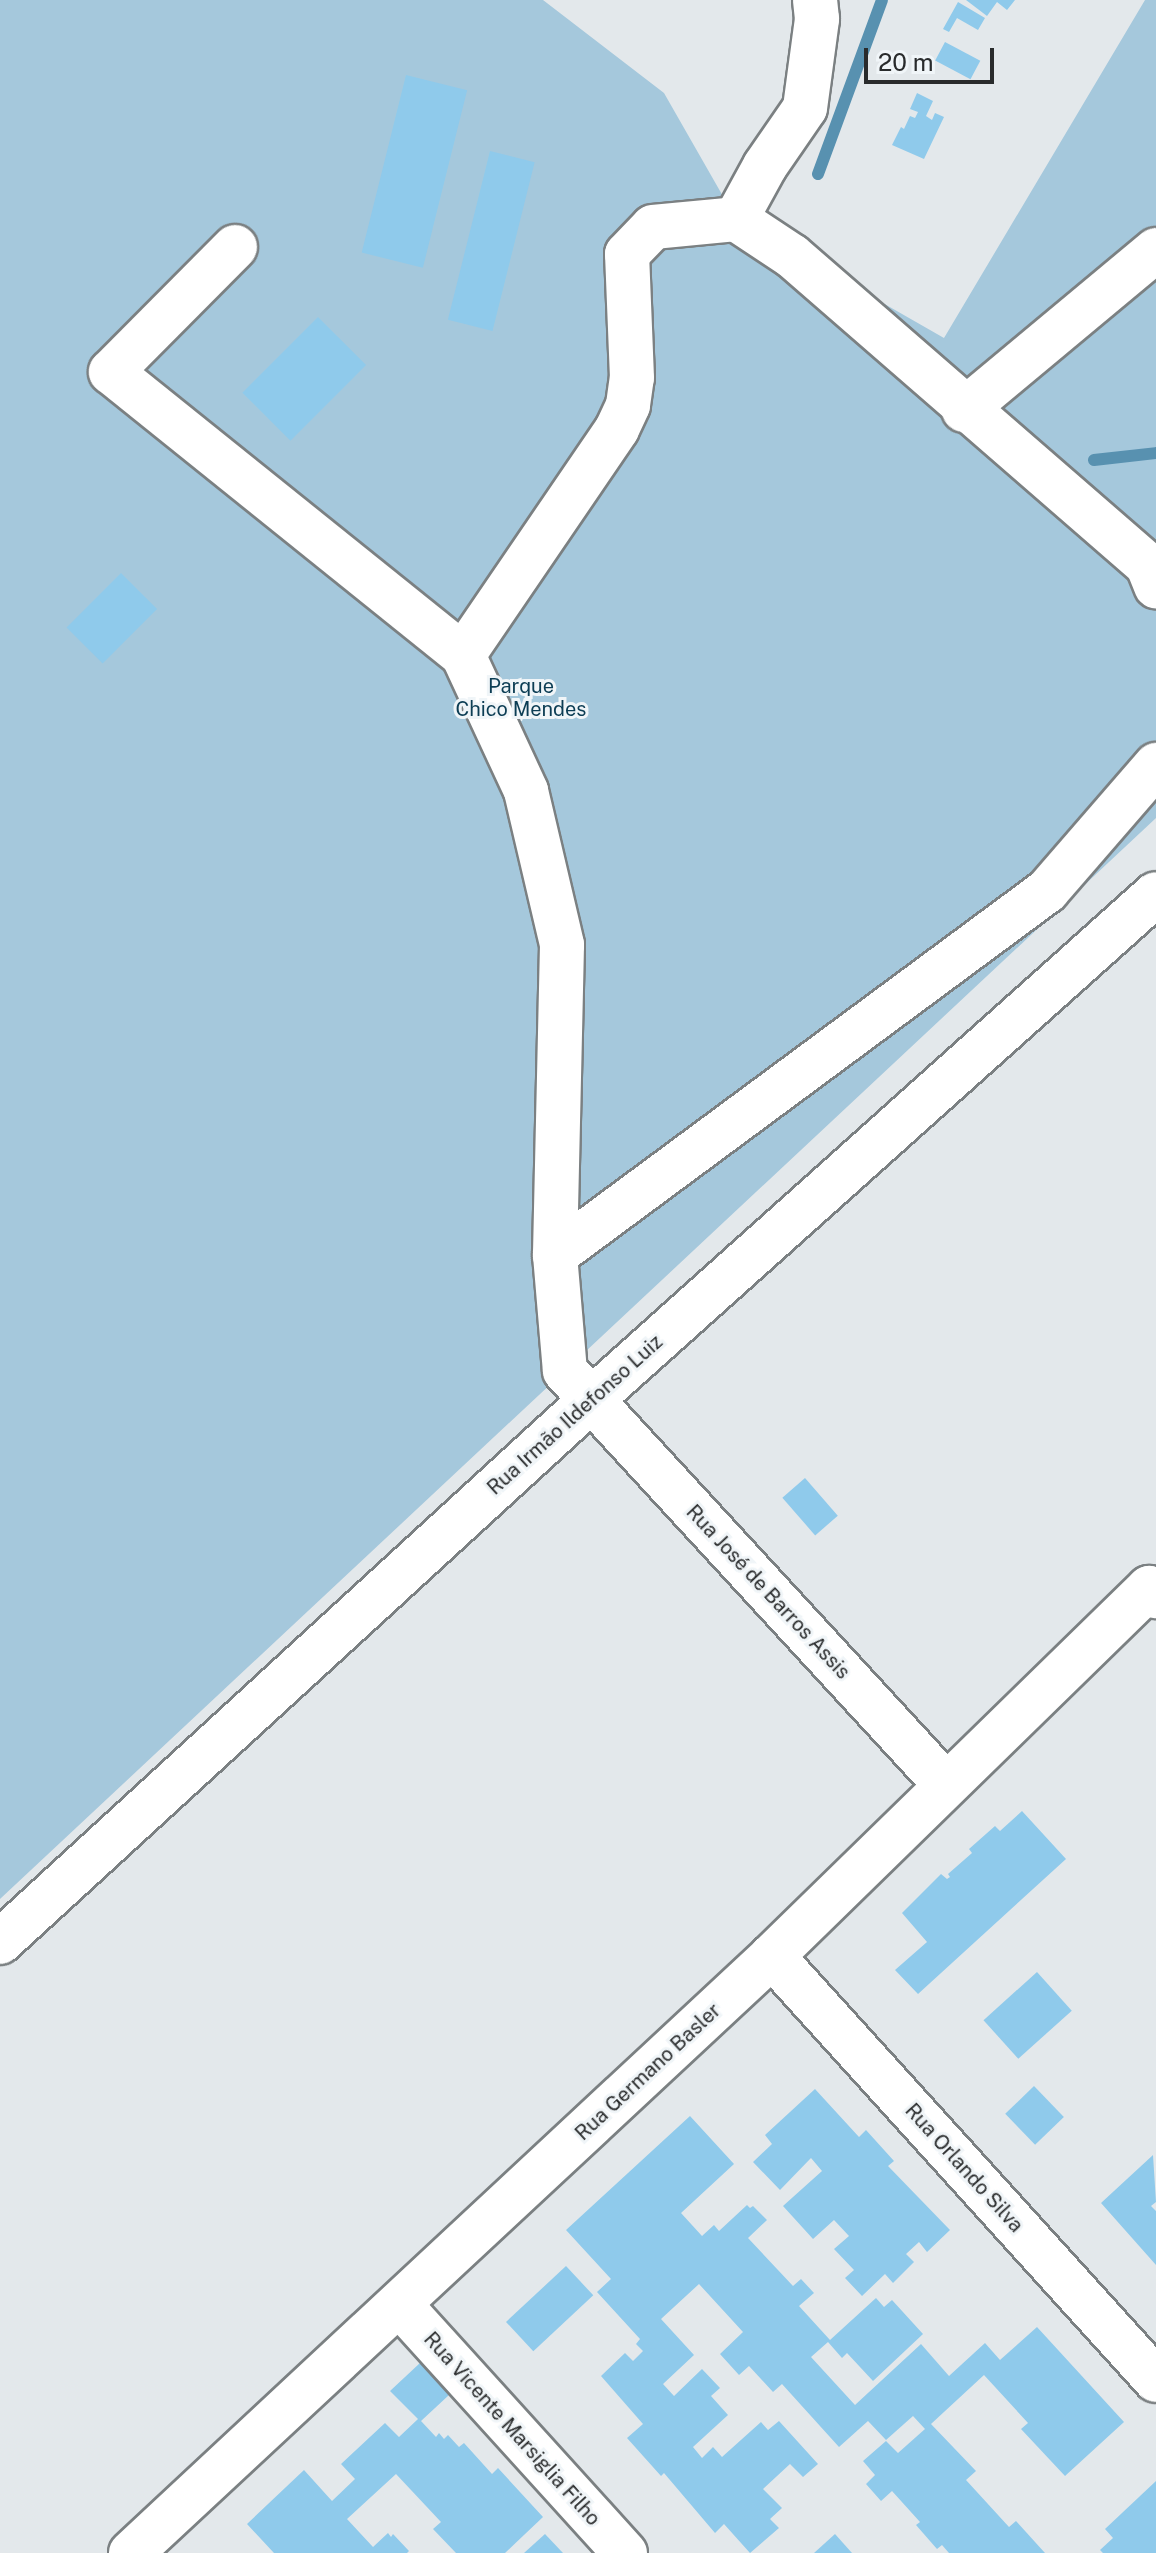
<!DOCTYPE html>
<meta charset="utf-8">
<style>
body{margin:0}
#map{position:relative;width:1156px;height:2553px;overflow:hidden;background:#e3e8eb;font-family:"Public Sans",sans-serif}
div>[style]{position:absolute}
[style*='--x']{left:calc(var(--x)*1px);top:calc(var(--y)*1px);width:calc(var(--w)*1px);rotate:calc(var(--a)*1deg)}
.green>*{inset:0;background:#a5c8dc}
.stream>*{height:12px;margin:-6px;padding:0 6px;transform-origin:6px;border-radius:6px;background:#5891b0}
.building>*{inset:0;background:#8fcaeb;transform-origin:0 0}
.roads{filter:drop-shadow(2px 0 #7b8082) drop-shadow(-2px 0 #7b8082) drop-shadow(0 2px #7b8082) drop-shadow(0 -2px #7b8082)}
.minor>*{height:44px;margin:-22px;padding:0 22px;transform-origin:22px;border-radius:22px;background:#fff}
.tertiary>*{height:44px;margin:-22px;padding:0 22px;transform-origin:22px;border-radius:22px;background:#fff}
span{translate:-50% -50%;white-space:nowrap;text-align:center;line-height:1.15;-webkit-text-stroke:6px #f0f5f8;paint-order:stroke}
.park-label{font-size:20px;color:#0c3d54}
.street-label{font-size:20px;color:#292b2c}
.scale{position:absolute;left:864px;top:48px;width:130px;height:36px;box-sizing:border-box;border:4px solid #292b2c;border-top:0;padding-left:10px;font-size:24px;line-height:28px;white-space:nowrap;color:#292b2c;-webkit-text-stroke:6px #f0f5f8;paint-order:stroke}
</style>
<div id="map">
<div class="green">
<div style="clip-path:polygon(0 0,543px 0,664px 93px,736px 219px,944px 338px,1145px 0,1156px 0,1156px 818px,0 1899px)"></div>
</div>
<div class="stream">
<div style="--x:818;--y:174;--w:185;--a:-69.8"></div>
<div style="--x:1094;--y:460;--w:62;--a:-6.4"></div>
</div>
<div class="building">
<div style="clip-path:polygon(966px 0,1015px 0,1007px 10px,997px 2px,987px 16px)"></div>
<div style="clip-path:polygon(958px 2px,985px 18px,978px 30px,957px 18px,949px 32px,943px 29px)"></div>
<div style="left:945px;top:42px;width:40px;height:21px;rotate:28deg"></div>
<div style="left:406px;top:75px;width:63px;height:183px;rotate:14deg"></div>
<div style="clip-path:polygon(917px 93px,933px 101px,926px 116px,932px 120px,935px 113px,944px 117px,924px 159px,892px 145px,901px 127px,904px 129px,910px 116px,915px 118px,918px 112px,910px 109px)"></div>
<div style="left:490px;top:151px;width:46px;height:174px;rotate:14deg"></div>
<div style="left:318px;top:317px;width:68px;height:107px;rotate:45deg"></div>
<div style="left:121px;top:573px;width:51px;height:77px;rotate:45deg"></div>
<div style="left:805px;top:1478px;width:50px;height:30px;rotate:49deg"></div>
<div style="clip-path:polygon(1022px 1811px,1066px 1859px,918px 1994px,895px 1970px,927px 1942px,902px 1913px,941px 1874px,947px 1879px,950px 1877px,948px 1874px,972px 1853px,969px 1849px,995px 1826px,1000px 1831px)"></div>
<div style="left:1037px;top:1972px;width:52px;height:72px;rotate:48deg"></div>
<div style="left:1034px;top:2086px;width:43px;height:40px;rotate:46deg"></div>
<div style="clip-path:polygon(815px 2089px,859px 2137px,866px 2130px,894px 2161px,888px 2166px,950px 2230px,927px 2252px,919px 2242px,906px 2254px,914px 2262px,893px 2283px,885px 2274px,862px 2296px,845px 2278px,854px 2270px,834px 2249px,849px 2236px,834px 2220px,813px 2239px,783px 2206px,822px 2171px,811px 2158px,780px 2190px,753px 2162px,772px 2144px,765px 2135px)"></div>
<div style="clip-path:polygon(690px 2116px,734px 2164px,681px 2213px,702px 2236px,714px 2225px,719px 2231px,747px 2205px,750px 2208px,753px 2206px,767px 2220px,748px 2238px,793px 2286px,801px 2279px,814px 2293px,799px 2306px,830px 2340px,876px 2298px,884px 2307px,892px 2300px,923px 2334px,873px 2381px,847px 2353px,842px 2358px,828px 2342px,811px 2357px,855px 2405px,921px 2344px,949px 2376px,985px 2343px,1000px 2360px,1037px 2327px,1124px 2422px,1065px 2476px,1021px 2429px,1028px 2423px,984px 2375px,931px 2424px,976px 2471px,966px 2480px,1009px 2527px,1016px 2521px,1045px 2553px,949px 2553px,942px 2545px,937px 2549px,916px 2525px,920px 2522px,892px 2491px,881px 2501px,866px 2484px,875px 2475px,863px 2461px,886px 2441px,898px 2453px,925px 2429px,913px 2416px,886px 2440px,868px 2421px,839px 2447px,782px 2384px,773px 2392px,749px 2366px,739px 2375px,720px 2354px,743px 2332px,699px 2284px,661px 2319px,694px 2355px,663px 2384px,674px 2396px,702px 2369px,720px 2388px,711px 2396px,728px 2415px,693px 2447px,702px 2458px,713px 2447px,722px 2457px,761px 2422px,768px 2430px,779px 2421px,818px 2464px,803px 2477px,790px 2464px,763px 2489px,782px 2508px,770px 2519px,779px 2528px,750px 2553px,724px 2524px,715px 2533px,664px 2473px,661px 2476px,627px 2438px,643px 2424px,601px 2376px,625px 2353px,633px 2361px,643px 2351px,636px 2344px,640px 2339px,597px 2292px,611px 2279px,566px 2230px)"></div>
<div style="clip-path:polygon(1153px 2155px,1156px 2202px,1151px 2206px,1156px 2211px,1156px 2265px,1101px 2203px)"></div>
<div style="left:566px;top:2266px;width:40px;height:82px;rotate:47deg"></div>
<div style="clip-path:polygon(420px 2363px,449px 2395px,421px 2421px,436px 2437px,439px 2433px,444px 2439px,448px 2435px,459px 2447px,464px 2443px,492px 2474px,498px 2468px,543px 2517px,505px 2553px,456px 2553px,433px 2529px,441px 2522px,396px 2474px,347px 2519px,373px 2547px,388px 2533px,391px 2537px,393px 2534px,409px 2551px,407px 2553px,274px 2553px,247px 2524px,304px 2470px,332px 2501px,355px 2479px,341px 2464px,385px 2423px,399px 2437px,418px 2419px,390px 2391px)"></div>
<div style="clip-path:polygon(1156px 2481px,1156px 2553px,1103px 2553px,1100px 2550px,1113px 2538px,1105px 2529px)"></div>
<div style="clip-path:polygon(545px 2534px,563px 2553px,524px 2553px)"></div>
<div style="clip-path:polygon(835px 2534px,852px 2553px,814px 2553px)"></div>
</div>
<div class="roads">
<div class="minor">
<div style="--x:736;--y:219;--w:60;--a:-61.3"></div>
<div style="--x:765;--y:166;--w:70;--a:-55.4"></div>
<div style="--x:805;--y:108;--w:90;--a:-82.3"></div>
<div style="--x:817;--y:19;--w:19;--a:-96"></div>
<div style="--x:235;--y:247;--w:176;--a:134.8"></div>
<div style="--x:111;--y:372;--w:452;--a:38.8"></div>
<div style="--x:463;--y:655;--w:150;--a:65.1"></div>
<div style="--x:526;--y:791;--w:158;--a:76.8"></div>
<div style="--x:562;--y:945;--w:310;--a:91.3"></div>
<div style="--x:555;--y:1255;--w:116;--a:85.1"></div>
<div style="--x:565;--y:1371;--w:561;--a:47.38"></div>
<div style="--x:964;--y:410;--w:250;--a:-39.8"></div>
<div style="--x:463;--y:655;--w:273;--a:-55.7"></div>
<div style="--x:617;--y:429;--w:26;--a:-65"></div>
<div style="--x:628;--y:405;--w:27;--a:-82"></div>
<div style="--x:632;--y:378;--w:124;--a:-92.3"></div>
<div style="--x:627;--y:254;--w:37;--a:-46"></div>
<div style="--x:653;--y:227;--w:83;--a:-5.5"></div>
<div style="--x:736;--y:219;--w:67;--a:33.5"></div>
<div style="--x:792;--y:256;--w:472;--a:41"></div>
<div style="--x:1148;--y:566;--w:22;--a:68"></div>
<div style="--x:555;--y:1255;--w:612;--a:-36.5"></div>
<div style="--x:1047;--y:891;--w:167;--a:-49.1"></div>
<div style="--x:0;--y:1942;--w:802;--a:-42.52"></div>
<div style="--x:591;--y:1400;--w:758;--a:-41.85"></div>
<div style="--x:772;--y:1956;--w:572;--a:47.83"></div>
<div style="--x:400;--y:2305;--w:335;--a:47.8"></div>
</div>
<div class="tertiary">
<div style="--x:131;--y:2553;--w:876;--a:-42.96"></div>
<div style="--x:772;--y:1956;--w:527;--a:-44.31"></div>
<div style="--x:1149;--y:1588;--w:11;--a:49"></div>
</div>
</div>
<div class="park-label">
<span style="left:521px;top:698px">Parque<br>Chico Mendes</span>
</div>
<div class="street-label">
<span style="left:575px;top:1415px;rotate:-42deg">Rua Irmão Ildefonso Luiz</span>
<span style="left:768px;top:1592px;rotate:47deg">Rua José de Barros Assis</span>
<span style="left:648px;top:2072px;rotate:-43deg">Rua Germano Basler</span>
<span style="left:964px;top:2168px;rotate:48deg">Rua Orlando Silva</span>
<span style="left:512px;top:2429px;rotate:48deg">Rua Vicente Marsiglia Filho</span>
</div>
<div class="scale">20 m</div>
</div>
